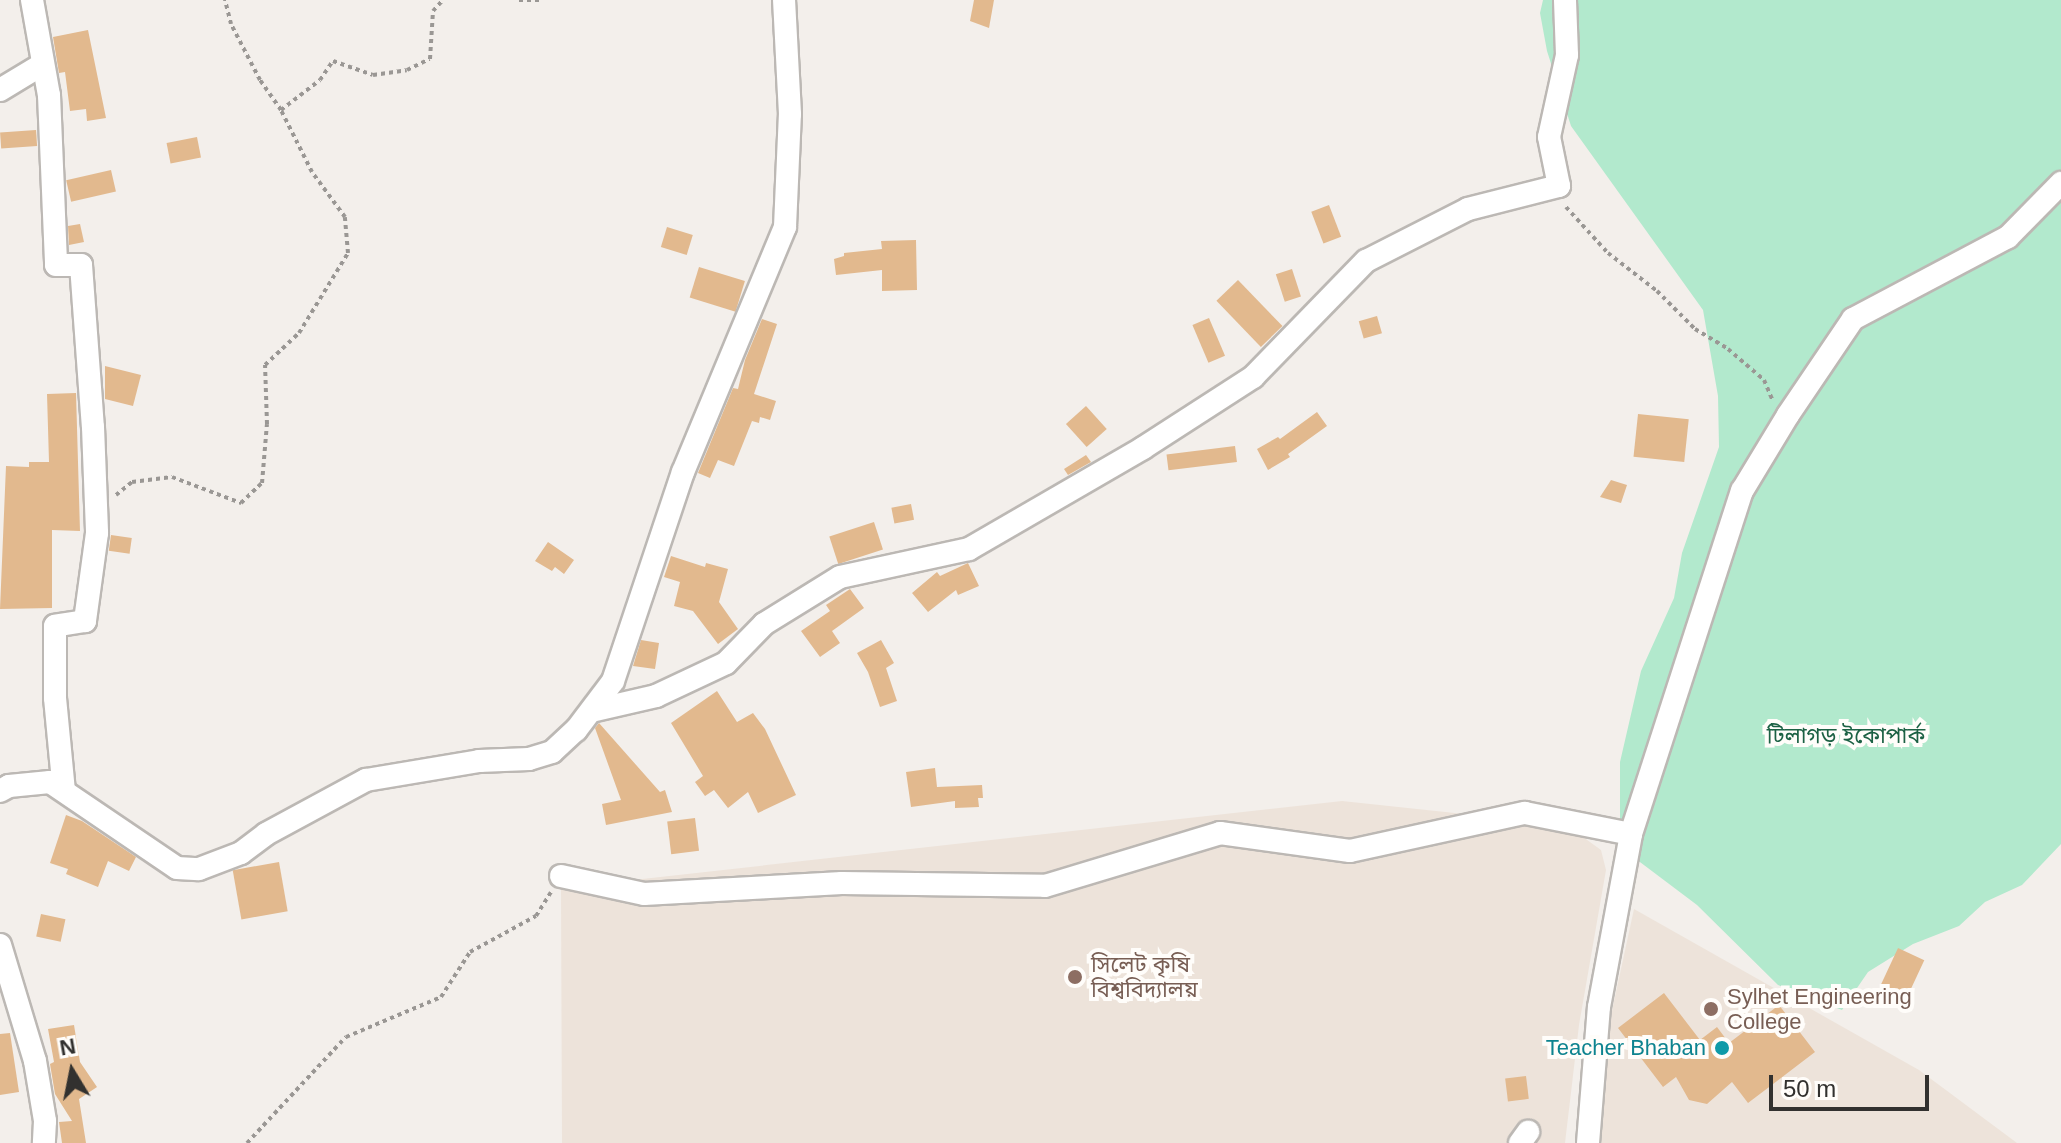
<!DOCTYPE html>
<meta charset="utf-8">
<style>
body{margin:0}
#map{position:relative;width:2061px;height:1143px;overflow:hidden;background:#f3efeb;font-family:Helvetica,"Noto Sans Bengali",sans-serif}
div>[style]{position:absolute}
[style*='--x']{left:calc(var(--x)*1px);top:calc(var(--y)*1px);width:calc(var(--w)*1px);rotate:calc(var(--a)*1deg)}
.built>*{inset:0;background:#ede3da}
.green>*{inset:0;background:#b2e9cd}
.building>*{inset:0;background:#e2b98e;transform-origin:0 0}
.path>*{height:4px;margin-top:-2px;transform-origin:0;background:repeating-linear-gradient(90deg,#9a9794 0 4px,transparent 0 8px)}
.roads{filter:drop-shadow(2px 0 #bcb8b4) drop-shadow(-2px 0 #bcb8b4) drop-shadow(0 2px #bcb8b4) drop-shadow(0 -2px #bcb8b4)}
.minor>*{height:22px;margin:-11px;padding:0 11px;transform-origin:11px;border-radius:11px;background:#fff}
.dots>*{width:22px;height:22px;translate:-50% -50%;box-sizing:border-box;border:4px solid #fffdfa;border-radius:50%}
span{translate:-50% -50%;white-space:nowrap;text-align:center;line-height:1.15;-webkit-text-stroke:8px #fffdfa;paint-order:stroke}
.park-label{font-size:22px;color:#1c6144}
.education-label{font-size:22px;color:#785e54}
.left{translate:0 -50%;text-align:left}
.culture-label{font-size:22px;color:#0d838f}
.right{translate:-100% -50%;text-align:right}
.north{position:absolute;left:32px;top:1031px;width:80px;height:80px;-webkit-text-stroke:6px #fffdfa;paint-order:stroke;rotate:350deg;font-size:22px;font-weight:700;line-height:32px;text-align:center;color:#32312f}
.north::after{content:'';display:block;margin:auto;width:28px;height:36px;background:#32312f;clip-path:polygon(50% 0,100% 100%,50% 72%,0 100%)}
.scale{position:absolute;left:1769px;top:1075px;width:160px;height:36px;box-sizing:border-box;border:4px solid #32312f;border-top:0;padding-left:10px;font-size:24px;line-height:28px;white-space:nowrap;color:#32312f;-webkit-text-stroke:6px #fffdfa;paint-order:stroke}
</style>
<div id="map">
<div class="built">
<div style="clip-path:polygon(1342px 801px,1511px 819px,1583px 837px,1601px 850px,1606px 870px,1579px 1025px,1565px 1143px,562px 1143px,561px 888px)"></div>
<div style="clip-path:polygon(1634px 909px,1919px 1070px,2017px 1143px,1601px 1143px,1608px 1029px)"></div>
</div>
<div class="green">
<div style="clip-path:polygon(1543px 0,2061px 0,2061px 844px,2022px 885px,1985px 902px,1959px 926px,1913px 944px,1868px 972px,1842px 1010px,1778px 985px,1697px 905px,1620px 847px,1620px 762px,1641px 671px,1674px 598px,1682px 553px,1719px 447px,1718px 396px,1703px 310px,1571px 126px,1547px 51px,1540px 13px)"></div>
</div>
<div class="building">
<div style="clip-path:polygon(974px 0,994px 0,989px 28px,970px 21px)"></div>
<div style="clip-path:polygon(88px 30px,106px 118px,87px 121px,86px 109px,70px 111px,65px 72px,59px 73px,53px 37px)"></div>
<div style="left:36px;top:130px;width:16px;height:36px;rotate:86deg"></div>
<div style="left:197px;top:137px;width:21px;height:31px;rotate:79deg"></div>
<div style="left:111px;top:170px;width:22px;height:46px;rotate:77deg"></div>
<div style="left:1329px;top:205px;width:34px;height:19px;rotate:69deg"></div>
<div style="clip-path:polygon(80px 224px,84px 242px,69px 245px,68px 226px)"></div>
<div style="left:667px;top:227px;width:27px;height:21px;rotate:17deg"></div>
<div style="clip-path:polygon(916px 240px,917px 290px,882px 291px,882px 270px,836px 275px,834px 259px,844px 256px,844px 253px,882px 249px,881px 241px)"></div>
<div style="left:699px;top:267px;width:48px;height:32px;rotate:17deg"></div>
<div style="left:1292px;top:269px;width:29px;height:17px;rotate:72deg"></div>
<div style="left:1238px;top:280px;width:64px;height:30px;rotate:46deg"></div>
<div style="left:1377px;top:316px;width:18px;height:19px;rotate:74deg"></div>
<div style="left:1209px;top:318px;width:41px;height:18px;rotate:67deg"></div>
<div style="clip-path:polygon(762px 319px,777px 324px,754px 394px,776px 401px,770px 420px,760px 417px,759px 423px,752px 421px,734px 466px,718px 460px,710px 478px,698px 473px,733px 388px,738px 389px,745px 360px)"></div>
<div style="clip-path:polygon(105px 366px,141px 375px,133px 406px,105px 399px)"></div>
<div style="clip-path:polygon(76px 393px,80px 531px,52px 530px,52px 608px,0 609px,6px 466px,29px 467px,29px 462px,49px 462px,47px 394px)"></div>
<div style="left:1086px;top:406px;width:31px;height:27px;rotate:48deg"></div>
<div style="clip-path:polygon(1317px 412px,1327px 426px,1288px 454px,1290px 457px,1268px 470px,1257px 449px,1278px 437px,1280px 439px)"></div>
<div style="left:1638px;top:414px;width:51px;height:43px;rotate:6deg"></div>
<div style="left:1235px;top:446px;width:16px;height:69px;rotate:83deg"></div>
<div style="clip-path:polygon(1086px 455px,1091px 462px,1068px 475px,1064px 469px)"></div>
<div style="clip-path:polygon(1611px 480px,1627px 485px,1621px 503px,1600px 497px)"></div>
<div style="left:911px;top:504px;width:16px;height:20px;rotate:79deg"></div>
<div style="left:874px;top:522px;width:29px;height:47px;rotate:72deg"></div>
<div style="left:111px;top:535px;width:21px;height:16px;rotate:8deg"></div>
<div style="clip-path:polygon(548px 542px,574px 560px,564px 574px,555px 567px,552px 571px,535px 561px)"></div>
<div style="clip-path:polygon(671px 556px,705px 567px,706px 563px,728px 569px,719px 602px,738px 629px,718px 644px,693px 611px,674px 606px,680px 582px,664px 577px)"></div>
<div style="clip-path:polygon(968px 563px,979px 586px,958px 595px,956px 590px,928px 612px,912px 593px,937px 572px,940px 576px)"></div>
<div style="clip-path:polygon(850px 589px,864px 608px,832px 631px,840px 643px,820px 657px,801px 631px,830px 611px,826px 605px)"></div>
<div style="clip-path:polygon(641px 640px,659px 643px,655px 669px,633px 666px)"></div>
<div style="clip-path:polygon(881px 640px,894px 663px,886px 668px,897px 701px,880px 707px,868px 672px,857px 653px)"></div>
<div style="clip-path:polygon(717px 691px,737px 722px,753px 713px,765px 729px,796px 795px,758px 813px,748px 792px,728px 808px,714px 790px,705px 796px,695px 782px,703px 776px,671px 723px)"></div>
<div style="clip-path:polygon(599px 723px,660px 792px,665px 790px,672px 812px,606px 825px,602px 804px,621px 800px,595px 728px)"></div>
<div style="clip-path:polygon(935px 768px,937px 787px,982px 785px,983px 798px,978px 798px,979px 807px,955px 808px,955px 801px,911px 807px,906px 772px)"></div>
<div style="clip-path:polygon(66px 815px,82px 821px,136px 857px,129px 871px,108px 861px,98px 887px,66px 874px,68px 869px,50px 863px)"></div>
<div style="left:695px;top:818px;width:33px;height:28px;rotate:83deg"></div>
<div style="left:279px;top:862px;width:50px;height:47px;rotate:80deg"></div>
<div style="left:41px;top:914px;width:25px;height:23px;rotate:12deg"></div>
<div style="left:1898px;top:948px;width:29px;height:40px;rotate:25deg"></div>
<div style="clip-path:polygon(1664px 993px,1700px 1040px,1717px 1027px,1729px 1043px,1779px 1005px,1815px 1052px,1748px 1103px,1732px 1082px,1707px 1104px,1689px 1100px,1676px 1077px,1663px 1087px,1618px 1028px)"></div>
<div style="clip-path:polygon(74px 1025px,80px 1062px,97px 1087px,79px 1099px,86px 1143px,62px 1143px,59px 1122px,72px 1121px,55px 1094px,50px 1064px,54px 1062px,48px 1029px)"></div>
<div style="clip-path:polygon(10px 1033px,19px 1092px,0 1095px,0 1034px)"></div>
<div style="left:1526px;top:1076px;width:23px;height:21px;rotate:83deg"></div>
</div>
<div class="path">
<div style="--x:519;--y:0;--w:23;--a:0"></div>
<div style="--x:281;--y:110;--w:49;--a:-37.6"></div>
<div style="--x:320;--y:80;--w:23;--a:-56"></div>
<div style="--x:333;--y:61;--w:42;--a:19.3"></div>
<div style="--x:373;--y:75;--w:34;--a:-8"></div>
<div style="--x:407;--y:70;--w:25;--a:-26"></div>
<div style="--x:430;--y:59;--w:48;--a:-86.4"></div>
<div style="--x:433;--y:11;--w:15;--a:-48"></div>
<div style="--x:1566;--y:207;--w:62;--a:47.6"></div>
<div style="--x:1608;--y:253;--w:62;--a:37.8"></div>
<div style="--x:1657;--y:291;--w:54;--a:45"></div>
<div style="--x:1695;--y:329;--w:39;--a:31"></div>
<div style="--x:1728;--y:349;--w:48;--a:40.7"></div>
<div style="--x:1764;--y:380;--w:23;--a:67"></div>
<div style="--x:116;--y:495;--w:21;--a:-39"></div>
<div style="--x:132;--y:482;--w:40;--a:-7.1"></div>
<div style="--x:172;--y:477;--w:74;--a:20.6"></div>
<div style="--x:241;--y:503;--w:29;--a:-44"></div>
<div style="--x:262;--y:483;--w:59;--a:-85.2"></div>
<div style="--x:267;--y:424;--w:59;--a:-91.9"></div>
<div style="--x:265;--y:365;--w:47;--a:-43.3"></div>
<div style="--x:299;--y:333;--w:94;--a:-58.5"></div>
<div style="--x:348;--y:253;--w:36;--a:-95"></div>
<div style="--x:345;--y:217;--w:56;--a:-126.3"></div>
<div style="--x:312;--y:172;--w:69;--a:-116.6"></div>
<div style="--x:281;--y:110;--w:37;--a:-125"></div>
<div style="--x:260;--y:80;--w:63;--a:-117.4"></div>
<div style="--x:231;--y:24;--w:25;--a:-104"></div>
<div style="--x:247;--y:1143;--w:145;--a:-47"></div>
<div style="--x:346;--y:1037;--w:103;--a:-22.8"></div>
<div style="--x:441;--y:997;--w:54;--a:-57.2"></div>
<div style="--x:470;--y:952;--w:75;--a:-28.6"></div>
<div style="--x:536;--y:916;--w:28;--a:-58"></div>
</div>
<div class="roads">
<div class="minor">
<div style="--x:32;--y:0;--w:97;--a:79.9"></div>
<div style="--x:49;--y:95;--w:170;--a:87.6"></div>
<div style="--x:56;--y:265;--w:25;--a:0"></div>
<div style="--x:81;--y:265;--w:162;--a:85.8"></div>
<div style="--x:93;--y:427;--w:106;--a:87.8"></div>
<div style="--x:97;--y:533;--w:89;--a:97.8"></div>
<div style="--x:85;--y:621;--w:30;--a:171"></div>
<div style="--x:55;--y:626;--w:72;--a:90"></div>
<div style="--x:55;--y:698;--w:93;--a:84.5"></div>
<div style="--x:0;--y:90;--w:50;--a:-31.2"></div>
<div style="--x:591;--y:711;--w:67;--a:-13"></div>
<div style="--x:656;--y:696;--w:77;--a:-25.2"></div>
<div style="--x:726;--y:663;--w:54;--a:-45.7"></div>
<div style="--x:764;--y:624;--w:89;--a:-31.7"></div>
<div style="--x:840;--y:577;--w:132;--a:-12.2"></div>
<div style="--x:969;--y:549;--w:201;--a:-30.1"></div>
<div style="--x:1143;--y:448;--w:131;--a:-32.8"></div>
<div style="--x:1253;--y:377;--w:162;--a:-45.8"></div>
<div style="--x:1366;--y:261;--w:114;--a:-27"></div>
<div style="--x:1468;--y:209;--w:94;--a:-14.2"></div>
<div style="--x:1559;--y:186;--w:50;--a:-101.5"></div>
<div style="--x:1549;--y:137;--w:84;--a:-77.6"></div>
<div style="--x:1567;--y:55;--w:55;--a:-92.1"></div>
<div style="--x:0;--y:791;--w:10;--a:-29"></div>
<div style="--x:9;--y:786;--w:41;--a:-5.6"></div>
<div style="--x:50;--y:782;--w:153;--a:34.1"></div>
<div style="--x:177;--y:868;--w:22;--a:3"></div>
<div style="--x:199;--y:869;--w:45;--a:-20.9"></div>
<div style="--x:241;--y:853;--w:31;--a:-37"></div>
<div style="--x:266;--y:834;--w:114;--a:-28.4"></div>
<div style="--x:366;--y:780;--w:115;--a:-9.5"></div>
<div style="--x:479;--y:761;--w:50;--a:-2.3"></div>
<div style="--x:529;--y:759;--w:24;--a:-17"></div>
<div style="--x:552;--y:752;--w:33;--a:-43"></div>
<div style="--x:576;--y:730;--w:61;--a:-52.9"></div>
<div style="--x:613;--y:681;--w:220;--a:-71.5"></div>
<div style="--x:683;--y:472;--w:265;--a:-67.4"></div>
<div style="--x:785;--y:227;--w:113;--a:-87.5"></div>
<div style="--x:790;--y:114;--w:114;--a:-93"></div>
<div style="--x:561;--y:876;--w:85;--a:12.2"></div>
<div style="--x:644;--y:894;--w:198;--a:-3.2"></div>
<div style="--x:842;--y:883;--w:203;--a:0.8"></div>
<div style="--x:1045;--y:886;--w:183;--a:-16.8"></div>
<div style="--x:1220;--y:833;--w:131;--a:7.9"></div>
<div style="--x:1350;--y:851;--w:179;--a:-12.3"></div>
<div style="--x:1525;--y:813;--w:108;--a:11.2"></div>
<div style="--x:0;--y:945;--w:121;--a:73.2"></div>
<div style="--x:35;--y:1061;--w:61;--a:80.5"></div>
<div style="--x:45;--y:1121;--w:22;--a:93"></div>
<div style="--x:1520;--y:1143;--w:14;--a:-54"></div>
<div style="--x:1588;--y:1143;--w:136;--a:-85.4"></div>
<div style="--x:1599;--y:1007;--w:176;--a:-79.5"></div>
<div style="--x:1631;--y:834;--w:361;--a:-72.1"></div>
<div style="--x:1742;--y:491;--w:89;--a:-58.8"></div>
<div style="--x:1788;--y:415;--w:116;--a:-55.9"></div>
<div style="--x:1853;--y:319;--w:175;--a:-27.9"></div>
<div style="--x:2008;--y:237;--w:76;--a:-45.5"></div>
</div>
</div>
<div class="dots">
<div style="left:1075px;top:977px;background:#8d6e63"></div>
<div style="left:1711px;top:1009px;background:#8d6e63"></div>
<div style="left:1722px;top:1048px;background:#0f9aa8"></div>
</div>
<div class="park-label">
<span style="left:1846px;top:736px">টিলাগড় ইকোপার্ক</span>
</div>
<div class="education-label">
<span class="left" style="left:1091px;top:977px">সিলেট কৃষি<br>বিশ্ববিদ্যালয়</span>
<span class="left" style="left:1727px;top:1009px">Sylhet Engineering<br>College</span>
</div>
<div class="culture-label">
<span class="right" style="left:1706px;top:1048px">Teacher Bhaban</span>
</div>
<div class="north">N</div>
<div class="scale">50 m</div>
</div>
